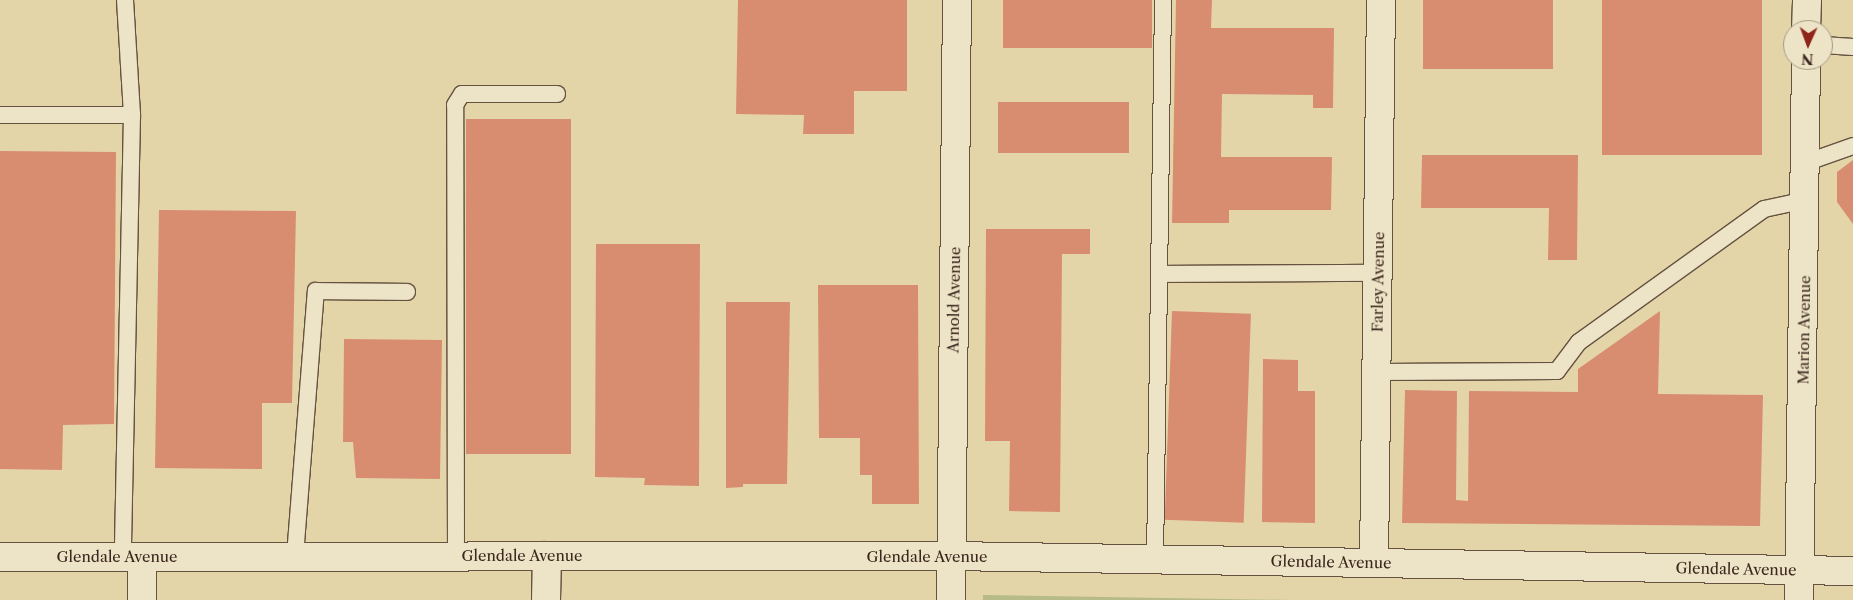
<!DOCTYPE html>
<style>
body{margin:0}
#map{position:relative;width:1853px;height:600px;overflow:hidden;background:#e4d5a9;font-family:"Libre Caslon Text",serif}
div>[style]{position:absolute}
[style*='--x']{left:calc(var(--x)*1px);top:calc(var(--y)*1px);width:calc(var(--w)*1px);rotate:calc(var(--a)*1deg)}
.green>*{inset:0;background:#b7bc86}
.building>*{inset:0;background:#d88d70;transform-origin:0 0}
.roads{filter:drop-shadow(1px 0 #655240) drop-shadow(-1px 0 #655240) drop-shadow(0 1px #655240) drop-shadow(0 -1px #655240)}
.lane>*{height:16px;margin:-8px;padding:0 8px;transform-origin:8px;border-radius:8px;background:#ede4c7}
.street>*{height:28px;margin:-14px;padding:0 14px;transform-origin:14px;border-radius:14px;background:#ede4c7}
span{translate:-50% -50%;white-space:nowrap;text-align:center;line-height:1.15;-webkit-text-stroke:4px #ede4c7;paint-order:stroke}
.street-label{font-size:15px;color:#3b271d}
.north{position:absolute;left:1783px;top:20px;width:50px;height:50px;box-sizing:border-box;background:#ede4c7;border:1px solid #a69883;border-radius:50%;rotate:182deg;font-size:14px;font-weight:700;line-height:20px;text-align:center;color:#3b271d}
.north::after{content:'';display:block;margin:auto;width:18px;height:22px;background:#8f2418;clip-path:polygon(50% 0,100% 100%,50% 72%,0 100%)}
</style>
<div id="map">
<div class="green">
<div style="clip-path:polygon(983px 595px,1294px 600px,983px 600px)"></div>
</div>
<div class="building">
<div style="clip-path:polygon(738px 0,907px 0,907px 91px,854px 91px,854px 134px,803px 134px,804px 115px,736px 114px)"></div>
<div style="left:1003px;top:0;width:149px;height:48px"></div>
<div style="clip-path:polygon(1176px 0,1212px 0,1211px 28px,1334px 28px,1333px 108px,1313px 108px,1313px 95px,1222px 94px,1221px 157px,1332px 157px,1331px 210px,1229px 210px,1229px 223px,1172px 223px)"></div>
<div style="left:1423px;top:0;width:130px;height:69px"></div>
<div style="left:1602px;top:0;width:160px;height:155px"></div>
<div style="left:998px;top:102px;width:131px;height:51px"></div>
<div style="left:466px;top:119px;width:105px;height:335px"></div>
<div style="clip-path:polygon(0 151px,116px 152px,114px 424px,63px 425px,62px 470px,0 469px)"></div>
<div style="clip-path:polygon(1422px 155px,1578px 155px,1577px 260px,1548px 260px,1549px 208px,1421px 208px)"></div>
<div style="clip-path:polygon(1853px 160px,1853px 224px,1837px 202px,1837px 172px)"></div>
<div style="clip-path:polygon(159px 210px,296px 211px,292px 403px,262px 403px,262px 469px,155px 468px)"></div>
<div style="clip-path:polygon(986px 229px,1090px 229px,1090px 254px,1062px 254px,1060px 512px,1009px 511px,1010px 441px,985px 441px)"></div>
<div style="clip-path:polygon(596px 244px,700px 244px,699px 486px,644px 485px,645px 478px,595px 477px)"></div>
<div style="clip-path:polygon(818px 285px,918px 285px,919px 504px,872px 504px,872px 475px,860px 475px,860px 438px,819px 438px)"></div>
<div style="clip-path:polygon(726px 302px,790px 302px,787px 484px,743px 484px,743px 487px,726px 488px)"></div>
<div style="left:1172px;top:311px;width:79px;height:209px;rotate:2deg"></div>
<div style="clip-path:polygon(1660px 311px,1658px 394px,1763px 395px,1760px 526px,1402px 523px,1405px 390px,1457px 391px,1456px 500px,1468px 501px,1469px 391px,1578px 392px,1578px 369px)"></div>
<div style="clip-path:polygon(344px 339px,442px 340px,440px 479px,356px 478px,353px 442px,343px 442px)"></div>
<div style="clip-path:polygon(1263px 359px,1298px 360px,1298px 391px,1315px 391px,1315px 523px,1262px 522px)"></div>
</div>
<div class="roads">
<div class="lane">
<div style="--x:125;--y:0;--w:115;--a:86.5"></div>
<div style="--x:1823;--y:45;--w:30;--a:4"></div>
<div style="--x:0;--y:115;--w:132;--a:0"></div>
<div style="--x:132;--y:115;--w:442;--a:91.2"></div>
<div style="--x:1805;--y:163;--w:51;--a:-19.5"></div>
<div style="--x:1159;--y:274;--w:219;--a:-0.3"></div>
<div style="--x:1377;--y:372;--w:180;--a:-0.3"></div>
<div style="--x:1557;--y:371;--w:36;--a:-53"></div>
<div style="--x:1579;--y:342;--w:228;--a:-35.7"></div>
<div style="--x:1764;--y:209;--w:43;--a:-12.1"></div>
<div style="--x:295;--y:556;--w:266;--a:-85.5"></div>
<div style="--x:316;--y:291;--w:91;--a:0.6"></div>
<div style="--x:456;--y:556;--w:451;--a:-90.1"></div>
<div style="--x:455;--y:105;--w:13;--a:-58"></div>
<div style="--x:462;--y:94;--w:95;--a:0"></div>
<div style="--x:1155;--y:560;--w:560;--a:-89.18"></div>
</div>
<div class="street">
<div style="--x:1806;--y:30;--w:30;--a:-88"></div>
<div style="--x:0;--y:557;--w:951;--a:-0.06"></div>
<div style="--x:951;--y:556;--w:902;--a:0.95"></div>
<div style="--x:1374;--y:563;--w:563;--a:-89.29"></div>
<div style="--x:142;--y:600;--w:43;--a:-90"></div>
<div style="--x:546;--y:600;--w:44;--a:-88.7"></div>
<div style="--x:951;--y:600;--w:600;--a:-89.43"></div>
<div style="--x:1799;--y:600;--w:540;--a:-89.26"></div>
</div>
</div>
<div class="street-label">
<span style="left:1378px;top:282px;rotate:-89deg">Farley Avenue</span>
<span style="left:954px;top:300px;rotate:-89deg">Arnold Avenue</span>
<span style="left:1804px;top:330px;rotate:-89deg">Marion Avenue</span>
<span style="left:522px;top:556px">Glendale Avenue</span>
<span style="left:117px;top:557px">Glendale Avenue</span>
<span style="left:927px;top:557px">Glendale Avenue</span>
<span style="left:1331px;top:562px;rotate:1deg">Glendale Avenue</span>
<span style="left:1736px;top:569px;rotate:1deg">Glendale Avenue</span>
</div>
<div class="north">N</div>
</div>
